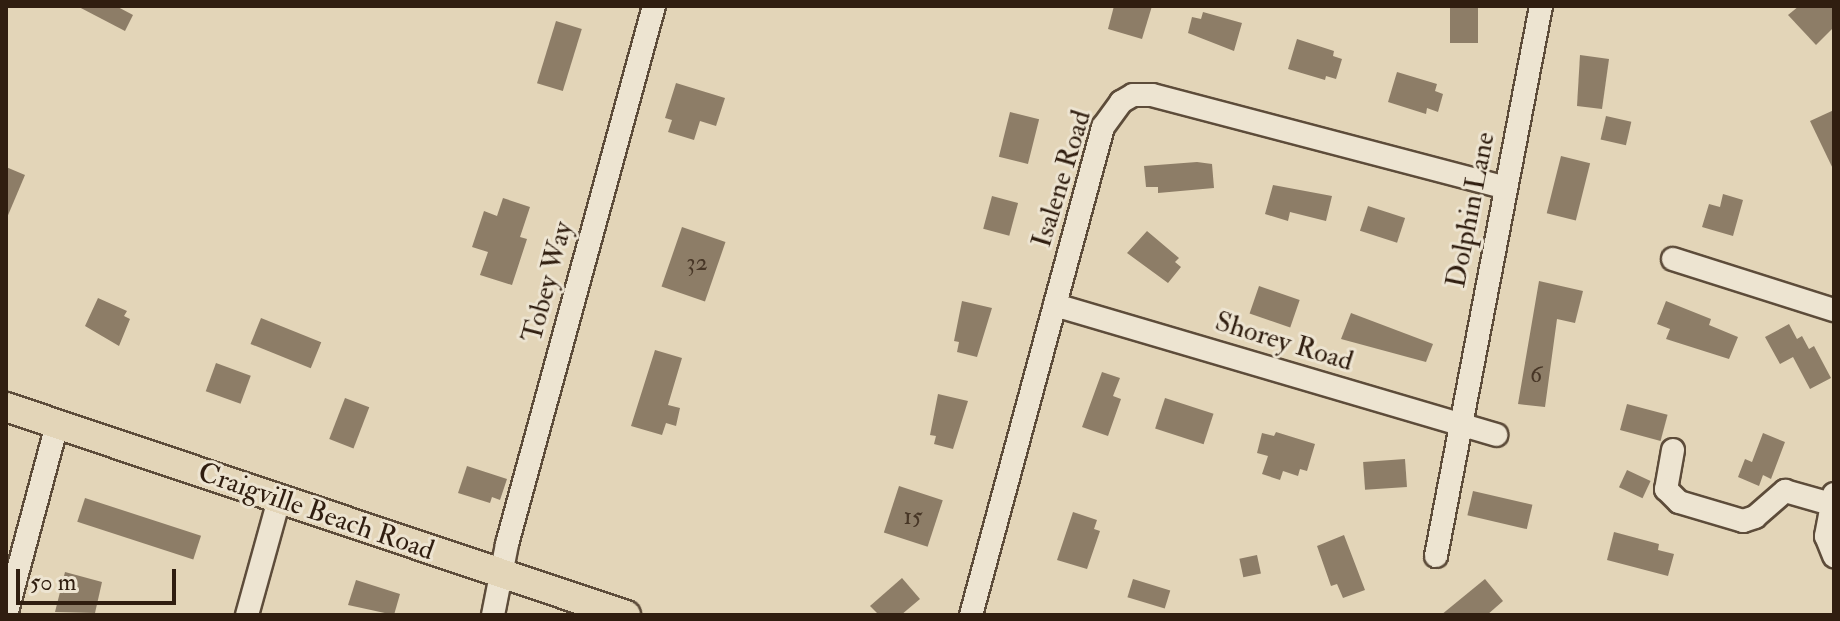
<!DOCTYPE html>
<style>
body{margin:0}
#map{position:relative;width:1840px;height:621px;overflow:hidden;background:#e3d5b8;font-family:"IM FELL Double Pica",serif}
div>[style]{position:absolute}
[style*='--x']{left:calc(var(--x)*1px);top:calc(var(--y)*1px);width:calc(var(--w)*1px);rotate:calc(var(--a)*1deg)}
.building>*{inset:0;background:#8d7d67;transform-origin:0 0}
.roads{filter:drop-shadow(2px 0 #5d4c3a) drop-shadow(-2px 0 #5d4c3a) drop-shadow(0 2px #5d4c3a) drop-shadow(0 -2px #5d4c3a)}
.minor>*{height:22px;margin:-11px;padding:0 11px;transform-origin:11px;border-radius:11px;background:#ede4d1}
.major>*{height:28px;margin:-14px;padding:0 14px;transform-origin:14px;border-radius:14px;background:#e3d5b8}
span{translate:-50% -50%;white-space:nowrap;text-align:center;line-height:1.15;-webkit-text-stroke:6px #ede4d1;paint-order:stroke}
.number-label{font-size:24px;color:#473626}
.number-label span{-webkit-text-stroke-width:0}
.street-label{font-size:28px;color:#301e10}
.frame{position:absolute;inset:0;border:8px solid #301e10;pointer-events:none}
.scale{position:absolute;left:16px;top:569px;width:160px;height:36px;box-sizing:border-box;border:4px solid #301e10;border-top:0;padding-left:10px;font-size:24px;line-height:28px;white-space:nowrap;color:#301e10;-webkit-text-stroke:6px #ede4d1;paint-order:stroke}
</style>
<div id="map">
<div class="building">
<div style="clip-path:polygon(77px 6px,116px 6px,133px 15px,125px 31px)"></div>
<div style="clip-path:polygon(1114px 6px,1152px 6px,1142px 39px,1108px 29px)"></div>
<div style="left:1450px;top:6px;width:28px;height:37px"></div>
<div style="clip-path:polygon(1799px 6px,1834px 6px,1834px 27px,1816px 45px,1788px 15px)"></div>
<div style="clip-path:polygon(1203px 12px,1242px 23px,1234px 51px,1188px 33px,1192px 17px,1201px 19px)"></div>
<div style="left:556px;top:21px;width:27px;height:65px;rotate:17deg"></div>
<div style="clip-path:polygon(1297px 39px,1334px 51px,1333px 56px,1342px 59px,1336px 79px,1326px 76px,1325px 80px,1288px 69px)"></div>
<div style="clip-path:polygon(1580px 55px,1609px 59px,1602px 109px,1577px 106px)"></div>
<div style="clip-path:polygon(1397px 72px,1437px 84px,1435px 91px,1443px 94px,1438px 112px,1427px 108px,1426px 114px,1388px 102px)"></div>
<div style="clip-path:polygon(676px 83px,725px 98px,716px 126px,700px 121px,694px 140px,668px 132px,672px 120px,665px 118px)"></div>
<div style="clip-path:polygon(1834px 110px,1834px 171px,1810px 121px)"></div>
<div style="left:1010px;top:112px;width:30px;height:46px;rotate:14deg"></div>
<div style="left:1606px;top:116px;width:26px;height:24px;rotate:13deg"></div>
<div style="left:1561px;top:156px;width:30px;height:59px;rotate:14deg"></div>
<div style="clip-path:polygon(1197px 162px,1212px 164px,1214px 188px,1158px 193px,1158px 187px,1146px 187px,1144px 166px)"></div>
<div style="clip-path:polygon(6px 167px,25px 175px,6px 220px)"></div>
<div style="clip-path:polygon(1273px 185px,1332px 196px,1326px 221px,1290px 212px,1288px 221px,1265px 214px)"></div>
<div style="clip-path:polygon(1723px 194px,1743px 200px,1733px 236px,1702px 227px,1709px 204px,1720px 207px)"></div>
<div style="left:992px;top:196px;width:27px;height:34px;rotate:15deg"></div>
<div style="clip-path:polygon(503px 198px,530px 207px,520px 237px,527px 239px,512px 285px,480px 275px,488px 252px,472px 247px,484px 211px,497px 216px)"></div>
<div style="left:1368px;top:206px;width:39px;height:26px;rotate:18deg"></div>
<div style="left:682px;top:227px;width:46px;height:63px;rotate:19deg"></div>
<div style="clip-path:polygon(1147px 231px,1179px 258px,1175px 262px,1181px 267px,1168px 283px,1127px 253px)"></div>
<div style="clip-path:polygon(1539px 281px,1583px 291px,1575px 323px,1557px 319px,1545px 407px,1518px 404px)"></div>
<div style="left:1259px;top:286px;width:43px;height:29px;rotate:19deg"></div>
<div style="clip-path:polygon(98px 298px,127px 311px,124px 316px,130px 319px,119px 346px,85px 326px)"></div>
<div style="clip-path:polygon(962px 301px,992px 308px,977px 357px,957px 352px,959px 342px,954px 341px)"></div>
<div style="clip-path:polygon(1666px 301px,1711px 319px,1709px 325px,1738px 337px,1729px 359px,1666px 339px,1670px 329px,1657px 324px)"></div>
<div style="clip-path:polygon(1351px 313px,1433px 344px,1426px 362px,1341px 339px)"></div>
<div style="left:261px;top:318px;width:65px;height:28px;rotate:22deg"></div>
<div style="clip-path:polygon(1789px 324px,1797px 339px,1802px 336px,1809px 349px,1814px 346px,1831px 378px,1810px 389px,1793px 357px,1780px 364px,1765px 337px)"></div>
<div style="clip-path:polygon(655px 350px,682px 358px,668px 405px,680px 408px,676px 426px,666px 423px,662px 435px,631px 426px)"></div>
<div style="left:216px;top:363px;width:37px;height:30px;rotate:20deg"></div>
<div style="clip-path:polygon(1102px 372px,1120px 378px,1113px 396px,1121px 399px,1108px 436px,1082px 427px)"></div>
<div style="clip-path:polygon(938px 394px,968px 401px,953px 449px,934px 444px,936px 436px,930px 435px)"></div>
<div style="left:345px;top:398px;width:26px;height:44px;rotate:21deg"></div>
<div style="left:1165px;top:398px;width:51px;height:32px;rotate:18deg"></div>
<div style="left:1627px;top:404px;width:42px;height:27px;rotate:15deg"></div>
<div style="clip-path:polygon(1276px 432px,1315px 444px,1307px 471px,1300px 469px,1298px 476px,1283px 471px,1280px 480px,1262px 474px,1268px 456px,1257px 453px,1262px 433px,1274px 436px)"></div>
<div style="clip-path:polygon(1763px 433px,1785px 442px,1771px 479px,1763px 475px,1759px 486px,1738px 477px,1745px 459px,1752px 462px)"></div>
<div style="left:1405px;top:459px;width:28px;height:42px;rotate:86deg"></div>
<div style="clip-path:polygon(467px 466px,507px 479px,500px 500px,492px 497px,490px 503px,458px 493px)"></div>
<div style="left:1627px;top:470px;width:26px;height:19px;rotate:25deg"></div>
<div style="left:899px;top:486px;width:46px;height:49px;rotate:18deg"></div>
<div style="left:1473px;top:491px;width:61px;height:25px;rotate:13deg"></div>
<div style="left:85px;top:498px;width:122px;height:25px;rotate:18deg"></div>
<div style="clip-path:polygon(1073px 512px,1097px 520px,1094px 529px,1100px 531px,1087px 569px,1057px 560px)"></div>
<div style="clip-path:polygon(1614px 532px,1659px 544px,1658px 550px,1674px 554px,1668px 576px,1607px 560px)"></div>
<div style="clip-path:polygon(1344px 535px,1365px 590px,1343px 598px,1337px 584px,1331px 586px,1317px 546px)"></div>
<div style="left:1257px;top:555px;width:19px;height:18px;rotate:78deg"></div>
<div style="clip-path:polygon(65px 572px,102px 582px,95px 613px,55px 612px)"></div>
<div style="clip-path:polygon(902px 578px,920px 599px,901px 615px,879px 615px,870px 606px)"></div>
<div style="left:1133px;top:579px;width:39px;height:19px;rotate:17deg"></div>
<div style="clip-path:polygon(1485px 579px,1503px 601px,1487px 615px,1441px 615px)"></div>
<div style="clip-path:polygon(356px 580px,400px 594px,394px 615px,348px 605px)"></div>
</div>
<div class="roads">
<div class="minor">
<div style="--x:1673;--y:259;--w:169;--a:17.6"></div>
<div style="--x:1055;--y:305;--w:460;--a:16.4"></div>
<div style="--x:1673;--y:450;--w:40;--a:100"></div>
<div style="--x:1666;--y:489;--w:18;--a:45"></div>
<div style="--x:1679;--y:502;--w:67;--a:16.5"></div>
<div style="--x:1743;--y:521;--w:13;--a:-18"></div>
<div style="--x:1755;--y:517;--w:40;--a:-41"></div>
<div style="--x:1785;--y:491;--w:48;--a:15.8"></div>
<div style="--x:1834;--y:494;--w:43;--a:100.8"></div>
<div style="--x:1826;--y:536;--w:22;--a:68"></div>
<div style="--x:1436;--y:556;--w:560;--a:-79.19"></div>
<div style="--x:6;--y:615;--w:198;--a:-75"></div>
<div style="--x:247;--y:615;--w:119;--a:-74.5"></div>
<div style="--x:493;--y:615;--w:72;--a:-78.8"></div>
<div style="--x:507;--y:544;--w:558;--a:-74.72"></div>
<div style="--x:971;--y:615;--w:506;--a:-74.86"></div>
<div style="--x:1103;--y:127;--w:31;--a:-54"></div>
<div style="--x:1121;--y:102;--w:14;--a:-30"></div>
<div style="--x:1133;--y:95;--w:19;--a:0"></div>
<div style="--x:1152;--y:95;--w:366;--a:14.7"></div>
</div>
<div class="major">
<div style="--x:6;--y:407;--w:654;--a:18.55"></div>
</div>
</div>
<div class="number-label">
<span style="left:697px;top:263px">32</span>
<span style="left:1536px;top:375px">6</span>
<span style="left:913px;top:517px">15</span>
</div>
<div class="street-label">
<span style="left:1062px;top:179px;rotate:-73deg">Isalene Road</span>
<span style="left:1471px;top:210px;rotate:-79deg">Dolphin Lane</span>
<span style="left:548px;top:282px;rotate:-75deg">Tobey Way</span>
<span style="left:1284px;top:342px;rotate:17deg">Shorey Road</span>
<span style="left:316px;top:512px;rotate:19deg">Craigville Beach Road</span>
</div>
<div class="frame"></div>
<div class="scale">50 m</div>
</div>
